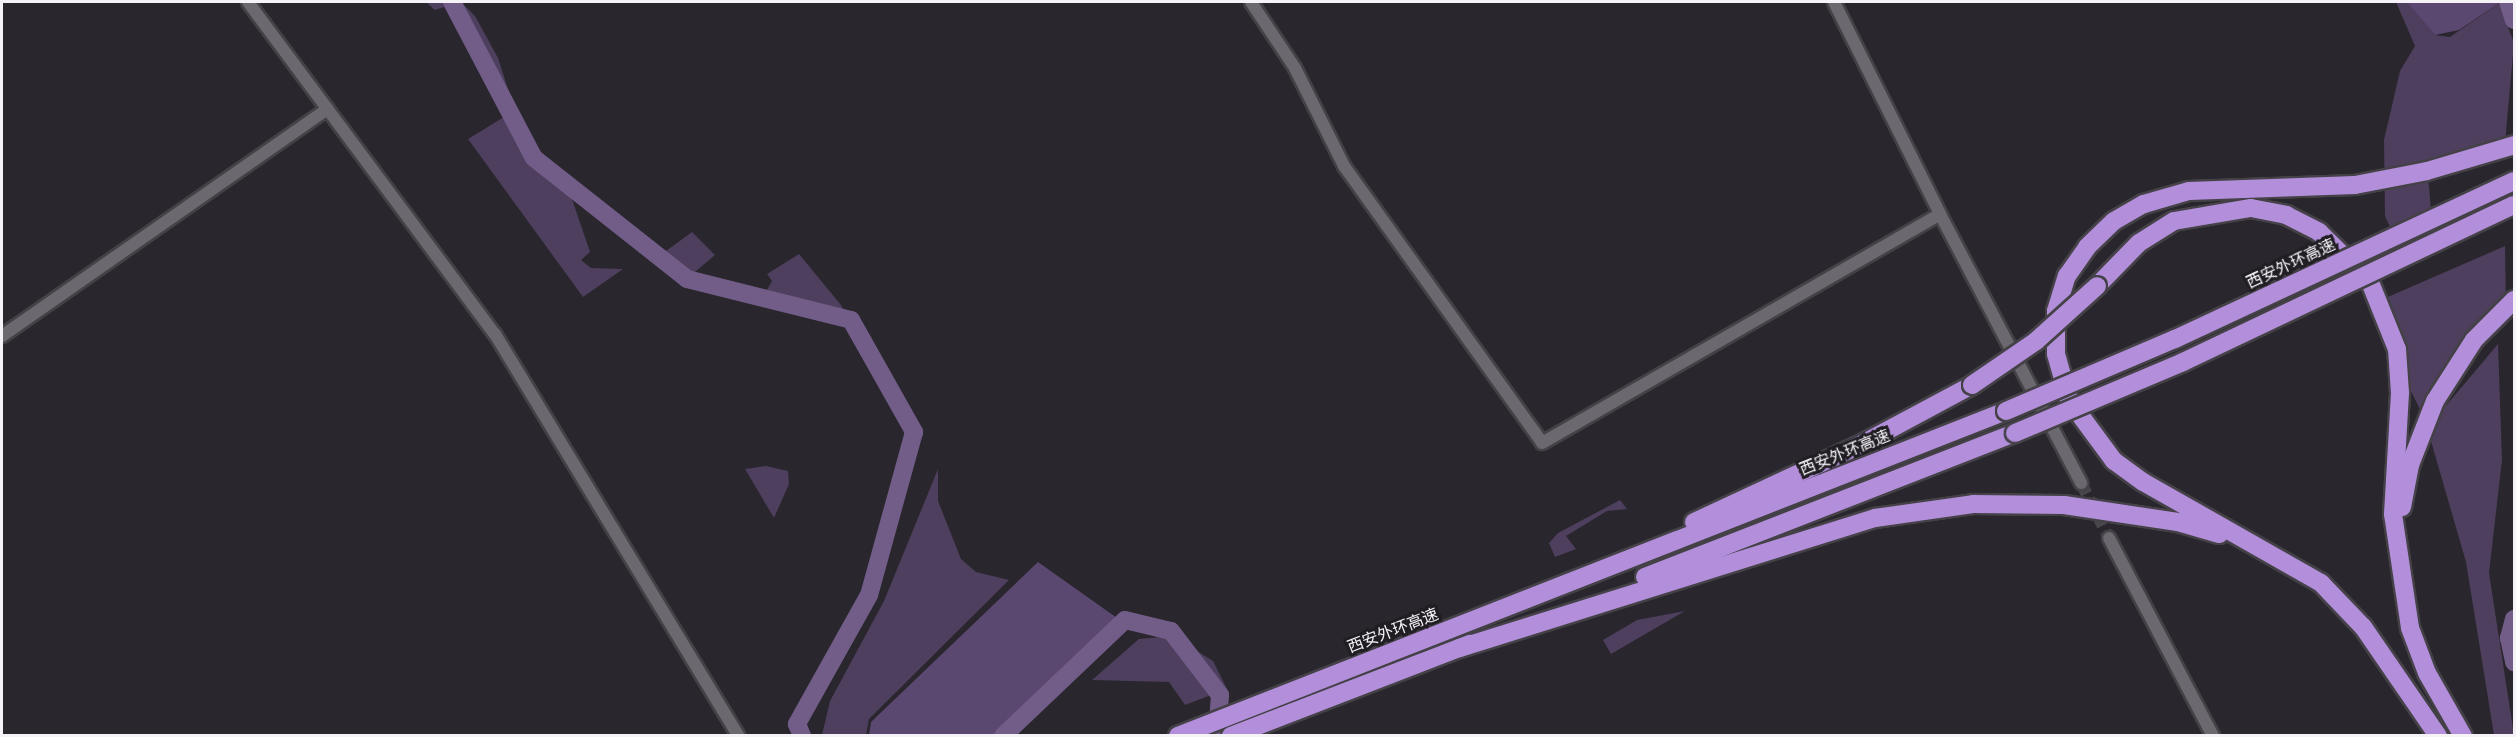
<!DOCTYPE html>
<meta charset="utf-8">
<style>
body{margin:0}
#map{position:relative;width:2516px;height:737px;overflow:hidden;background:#29262d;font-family:Cabin,"Noto Sans SC",sans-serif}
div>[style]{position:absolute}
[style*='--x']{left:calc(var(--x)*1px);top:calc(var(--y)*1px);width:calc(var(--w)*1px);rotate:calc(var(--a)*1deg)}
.green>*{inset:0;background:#4d3f5d}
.forest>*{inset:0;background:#5b4870}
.river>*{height:18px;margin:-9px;padding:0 9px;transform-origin:9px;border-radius:9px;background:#715d88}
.street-tunnel>*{height:12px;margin-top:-6px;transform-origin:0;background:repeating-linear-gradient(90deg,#48454b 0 12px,transparent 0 18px)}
.roads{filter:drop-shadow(2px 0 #444147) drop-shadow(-2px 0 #444147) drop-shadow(0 2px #444147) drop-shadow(0 -2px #444147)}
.street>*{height:12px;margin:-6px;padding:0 6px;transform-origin:6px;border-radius:6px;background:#6c6870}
.highway>*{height:18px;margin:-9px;padding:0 9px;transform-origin:9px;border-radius:9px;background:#b38fdb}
.bridges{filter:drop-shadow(2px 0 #444147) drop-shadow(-2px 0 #444147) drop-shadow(0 2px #444147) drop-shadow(0 -2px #444147)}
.highway-bridge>*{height:18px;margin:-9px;padding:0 9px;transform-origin:9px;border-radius:9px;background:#b38fdb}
span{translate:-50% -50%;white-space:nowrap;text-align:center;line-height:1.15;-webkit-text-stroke:6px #201d23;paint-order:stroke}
.street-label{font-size:16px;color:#f5f3f8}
.frame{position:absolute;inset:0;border:3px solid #f5f3f8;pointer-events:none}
</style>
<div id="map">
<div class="green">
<div style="clip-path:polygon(426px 2px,461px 2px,475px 16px,498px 58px,528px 151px,572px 199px,590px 252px,581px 260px,591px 268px,623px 269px,583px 297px,468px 139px,504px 117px,464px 17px,450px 5px,435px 10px)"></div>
<div style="clip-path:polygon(2396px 2px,2408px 2px,2435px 35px,2450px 37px,2499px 3px,2514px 43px,2505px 143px,2427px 162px,2431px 211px,2391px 229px,2385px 216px,2384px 140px,2400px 71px,2415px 46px)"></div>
<div style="clip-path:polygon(692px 232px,715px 255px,689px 277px,655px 259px)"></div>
<div style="clip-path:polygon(2505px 246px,2506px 308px,2432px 397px,2444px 408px,2498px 344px,2502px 460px,2489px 573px,2514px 735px,2494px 735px,2466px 562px,2424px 417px,2389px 348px,2374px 303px)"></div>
<div style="clip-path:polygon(799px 254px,841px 305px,849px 319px,764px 295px,772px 281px,767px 274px)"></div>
<div style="clip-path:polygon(766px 466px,788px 471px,789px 484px,774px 518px,745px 469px)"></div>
<div style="clip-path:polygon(938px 469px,938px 501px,961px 559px,976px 572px,1009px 580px,869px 719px,866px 735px,822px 735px,830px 701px,884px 601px)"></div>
<div style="clip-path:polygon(1620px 500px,1627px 509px,1607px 511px,1566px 536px,1576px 549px,1555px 557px,1549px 543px,1558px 533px)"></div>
<div style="clip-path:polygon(1685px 611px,1611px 654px,1603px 640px,1637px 620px)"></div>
<div style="clip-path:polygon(1173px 636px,1213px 661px,1227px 689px,1185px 705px,1169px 682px,1092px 680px,1139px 639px)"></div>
</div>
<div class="forest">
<div style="clip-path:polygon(2407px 2px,2499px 2px,2499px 3px,2459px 30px,2435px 35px)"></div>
<div style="clip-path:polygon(1038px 562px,1127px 625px,1069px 666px,996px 735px,869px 735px,871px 722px)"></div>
</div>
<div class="river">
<div style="--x:452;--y:2;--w:176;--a:62.3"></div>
<div style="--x:534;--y:158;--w:195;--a:38.3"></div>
<div style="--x:687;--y:279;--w:169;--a:14"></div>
<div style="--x:851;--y:320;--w:129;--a:60.6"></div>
<div style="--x:914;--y:432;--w:169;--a:105.4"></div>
<div style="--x:869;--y:595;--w:148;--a:119.2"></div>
<div style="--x:797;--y:724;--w:13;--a:67"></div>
<div style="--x:2508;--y:2;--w:19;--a:72"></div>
<div style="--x:2514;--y:619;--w:20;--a:105"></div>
<div style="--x:2509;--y:638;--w:25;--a:78"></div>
<div style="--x:1003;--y:736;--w:168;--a:-43.6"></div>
<div style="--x:1125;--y:620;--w:47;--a:13.4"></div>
<div style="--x:1171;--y:631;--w:81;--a:52.6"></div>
<div style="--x:1220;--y:695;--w:41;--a:94.2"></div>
</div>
<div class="street-tunnel">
<div style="--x:2081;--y:483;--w:62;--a:63"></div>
</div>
<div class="roads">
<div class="street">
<div style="--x:248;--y:2;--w:414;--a:53.4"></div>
<div style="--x:495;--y:334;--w:470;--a:58.8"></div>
<div style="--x:1251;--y:2;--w:79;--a:56.3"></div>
<div style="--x:1295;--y:68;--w:110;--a:63.4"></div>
<div style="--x:1344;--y:166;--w:340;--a:54.4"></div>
<div style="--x:1542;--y:443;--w:459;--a:-29.9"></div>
<div style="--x:1940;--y:214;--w:304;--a:62.3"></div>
<div style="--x:1834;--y:2;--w:237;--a:63.4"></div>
<div style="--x:2;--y:336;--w:397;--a:-34.9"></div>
<div style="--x:2109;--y:538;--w:224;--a:62.3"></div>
</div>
<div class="highway">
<div style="--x:2097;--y:286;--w:60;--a:-45.7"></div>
<div style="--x:2139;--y:243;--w:41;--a:-32.2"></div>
<div style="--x:2174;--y:221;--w:78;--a:-9.6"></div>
<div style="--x:2251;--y:208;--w:36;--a:11"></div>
<div style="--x:2286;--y:215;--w:37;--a:27"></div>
<div style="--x:2319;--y:232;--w:71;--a:44.4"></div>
<div style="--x:2370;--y:282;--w:72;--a:68.1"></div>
<div style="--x:2397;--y:349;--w:44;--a:86.1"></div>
<div style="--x:2400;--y:393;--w:121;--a:93.3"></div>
<div style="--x:2393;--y:514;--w:115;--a:81.5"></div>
<div style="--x:2410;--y:628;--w:48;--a:69.3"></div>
<div style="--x:2427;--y:673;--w:73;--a:60.3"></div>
<div style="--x:2402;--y:507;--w:43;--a:-79.2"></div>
<div style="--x:2410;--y:465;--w:69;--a:-68.7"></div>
<div style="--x:2435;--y:401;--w:72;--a:-57.4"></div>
<div style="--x:2474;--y:340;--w:57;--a:-45"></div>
<div style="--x:1694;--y:522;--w:187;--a:-24.9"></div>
<div style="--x:1864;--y:443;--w:123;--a:-28.2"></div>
<div style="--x:1645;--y:577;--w:397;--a:-21.3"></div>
<div style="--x:1460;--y:648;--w:435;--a:-17.4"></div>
<div style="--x:1875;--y:518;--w:99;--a:-8.1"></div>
<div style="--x:1973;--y:504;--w:91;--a:0.6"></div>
<div style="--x:2064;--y:505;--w:115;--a:8.5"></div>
<div style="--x:2178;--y:522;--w:43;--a:16.3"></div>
<div style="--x:1178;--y:736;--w:889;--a:-21.43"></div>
<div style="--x:1231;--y:736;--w:256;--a:-21.1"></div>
<div style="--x:2438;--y:736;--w:132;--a:-124.5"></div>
<div style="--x:2363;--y:627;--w:61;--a:-133.7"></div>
<div style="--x:2321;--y:583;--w:205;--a:-150.4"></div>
<div style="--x:2143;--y:482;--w:36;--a:-144"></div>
<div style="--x:2114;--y:461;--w:76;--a:-126.4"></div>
<div style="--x:2069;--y:400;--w:48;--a:-105.8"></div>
<div style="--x:2056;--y:354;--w:43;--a:-90"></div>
<div style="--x:2056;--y:311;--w:37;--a:-73"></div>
<div style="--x:2067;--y:276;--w:35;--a:-55"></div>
<div style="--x:2087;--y:247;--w:37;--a:-44"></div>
<div style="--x:2114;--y:221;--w:34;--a:-30"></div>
<div style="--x:2144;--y:204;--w:47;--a:-16.1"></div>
<div style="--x:2189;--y:191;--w:166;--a:-2.1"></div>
<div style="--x:2355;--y:185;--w:73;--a:-11"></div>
<div style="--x:2427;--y:171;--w:91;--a:-16.6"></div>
</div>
</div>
<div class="bridges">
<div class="highway-bridge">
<div style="--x:1972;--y:385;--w:78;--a:-34.5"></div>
<div style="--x:2036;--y:341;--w:82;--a:-42"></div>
<div style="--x:2006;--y:411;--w:184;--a:-23.1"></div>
<div style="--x:2175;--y:339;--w:374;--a:-25"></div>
<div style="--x:2015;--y:433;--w:182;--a:-22.9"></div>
<div style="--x:2183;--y:362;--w:366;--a:-25.4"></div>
</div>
</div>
<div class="street-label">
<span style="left:2291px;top:264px;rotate:-25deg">西安外环高速</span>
<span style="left:1845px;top:453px;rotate:-22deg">西安外环高速</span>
<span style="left:1393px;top:631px;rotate:-21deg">西安外环高速</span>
</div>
<div class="frame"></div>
</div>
